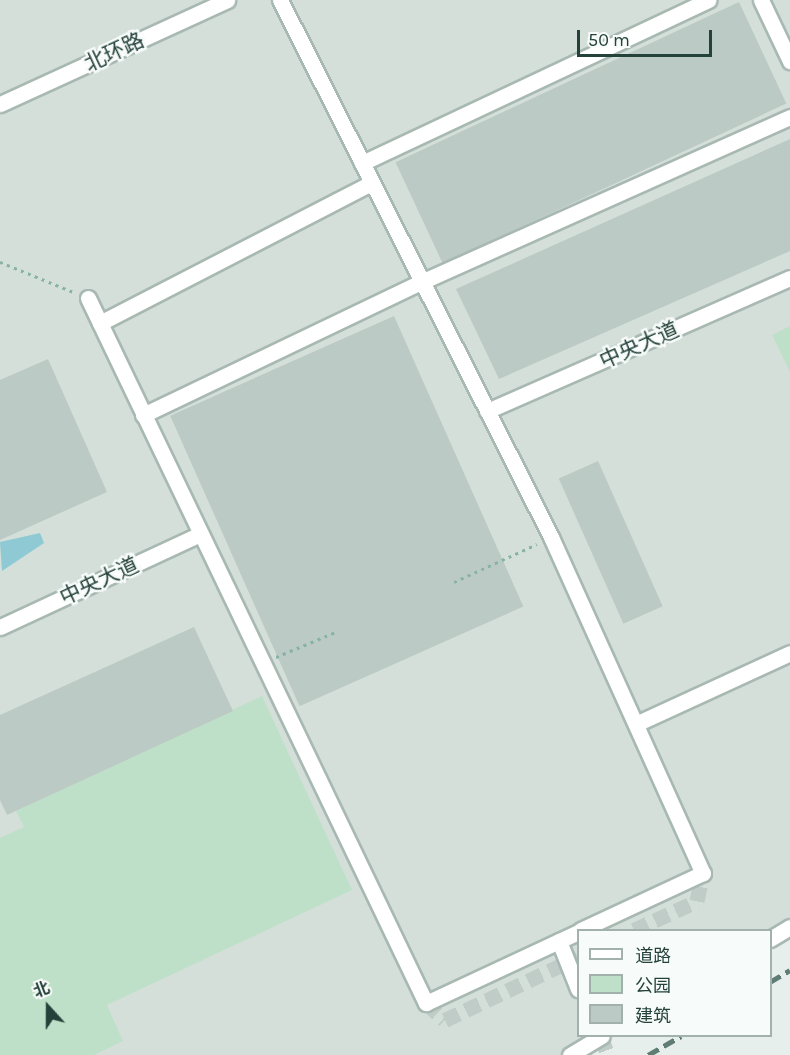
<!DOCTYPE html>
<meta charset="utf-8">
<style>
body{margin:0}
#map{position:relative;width:790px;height:1055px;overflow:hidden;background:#e6efeb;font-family:Karla,"Noto Sans SC",sans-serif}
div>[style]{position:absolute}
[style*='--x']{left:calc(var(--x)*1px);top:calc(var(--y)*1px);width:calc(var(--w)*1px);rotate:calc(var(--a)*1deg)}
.built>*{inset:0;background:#d4dfda}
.green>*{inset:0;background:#bfe0c8}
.water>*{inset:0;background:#8ec9d4}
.building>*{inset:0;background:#bbcac4;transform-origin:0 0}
.street-tunnel>*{height:15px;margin-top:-7.5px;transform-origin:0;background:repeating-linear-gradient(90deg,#bfccc8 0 15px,transparent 0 23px)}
.path>*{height:3px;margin-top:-1.5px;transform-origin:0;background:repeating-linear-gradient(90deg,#86b3a5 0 3px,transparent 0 7.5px)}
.roads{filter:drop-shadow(2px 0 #a8b8b2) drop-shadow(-2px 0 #a8b8b2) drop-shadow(0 2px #a8b8b2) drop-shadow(0 -2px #a8b8b2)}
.street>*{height:15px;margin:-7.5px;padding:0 7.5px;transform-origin:7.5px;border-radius:7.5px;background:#fff}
.rail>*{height:4.5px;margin-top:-2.25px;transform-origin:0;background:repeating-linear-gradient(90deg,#5f7d75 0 12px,transparent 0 18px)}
span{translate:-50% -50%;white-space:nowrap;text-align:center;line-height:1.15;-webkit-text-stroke:5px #f7fbf9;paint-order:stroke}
.street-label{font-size:21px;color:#24423a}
.legend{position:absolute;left:577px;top:929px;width:195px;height:108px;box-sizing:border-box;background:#f7fbf9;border:2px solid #a3b1ad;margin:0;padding:8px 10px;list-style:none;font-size:18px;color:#24423a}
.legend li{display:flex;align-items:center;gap:12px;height:30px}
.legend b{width:30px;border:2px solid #a3b1ad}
.north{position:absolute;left:18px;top:977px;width:60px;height:60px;-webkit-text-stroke:4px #f7fbf9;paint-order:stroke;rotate:339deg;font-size:16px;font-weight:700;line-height:24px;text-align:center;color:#24423a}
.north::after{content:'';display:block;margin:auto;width:21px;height:27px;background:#24423a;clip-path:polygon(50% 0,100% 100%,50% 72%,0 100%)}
.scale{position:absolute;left:577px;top:30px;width:135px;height:27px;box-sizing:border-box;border:3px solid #24423a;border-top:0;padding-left:8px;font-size:18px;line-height:21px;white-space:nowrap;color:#24423a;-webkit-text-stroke:4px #f7fbf9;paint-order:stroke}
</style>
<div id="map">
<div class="built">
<div style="clip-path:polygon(0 0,790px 0,790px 932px,578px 930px,578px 1036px,615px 1036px,582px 1055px,0 1055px)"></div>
</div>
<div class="green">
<div style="clip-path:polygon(790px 326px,790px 372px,772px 335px)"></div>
<div style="clip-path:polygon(262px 696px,352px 890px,107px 1005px,123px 1041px,94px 1055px,0 1055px,0 838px,24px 827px,16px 811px)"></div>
</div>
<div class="water">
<div style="clip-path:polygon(40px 533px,44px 543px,2px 571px,0 542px)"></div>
</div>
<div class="building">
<div style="left:739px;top:2px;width:112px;height:379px;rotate:65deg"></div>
<div style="clip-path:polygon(790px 139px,790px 251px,499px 379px,456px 289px)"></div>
<div style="left:394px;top:316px;width:318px;height:245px;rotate:66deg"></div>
<div style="clip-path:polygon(48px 359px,107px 492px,0 540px,0 380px)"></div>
<div style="left:598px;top:461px;width:159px;height:43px;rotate:66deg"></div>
<div style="clip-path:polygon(194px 627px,233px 711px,7px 815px,0 800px,0 715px)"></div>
</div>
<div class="street-tunnel">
<div style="--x:634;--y:930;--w:69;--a:-24.7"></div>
<div style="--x:697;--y:901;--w:29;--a:-78"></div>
<div style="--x:426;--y:1003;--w:25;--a:42"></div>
<div style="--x:445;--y:1020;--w:147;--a:-25.3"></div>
<div style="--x:601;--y:1036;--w:20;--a:70"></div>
</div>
<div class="path">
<div style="--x:0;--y:262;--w:79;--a:22.3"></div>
<div style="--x:454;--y:582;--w:91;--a:-24.6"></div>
<div style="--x:276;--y:657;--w:67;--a:-22.8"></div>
</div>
<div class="roads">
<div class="street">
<div style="--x:280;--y:0;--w:602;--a:63.22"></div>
<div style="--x:551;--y:537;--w:369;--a:65.7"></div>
<div style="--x:703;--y:873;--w:135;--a:155"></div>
<div style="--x:761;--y:0;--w:68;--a:64.6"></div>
<div style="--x:0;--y:104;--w:250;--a:-24.6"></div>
<div style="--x:362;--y:163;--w:383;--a:-25.2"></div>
<div style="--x:88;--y:298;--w:782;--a:64.39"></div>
<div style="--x:426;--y:1003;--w:168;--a:-25"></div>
<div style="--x:100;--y:323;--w:305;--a:-27.3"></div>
<div style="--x:487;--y:411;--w:331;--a:-23.7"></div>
<div style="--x:143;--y:415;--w:308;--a:-25.6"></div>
<div style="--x:421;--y:282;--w:404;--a:-24.1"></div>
<div style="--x:0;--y:627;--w:218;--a:-24.9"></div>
<div style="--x:638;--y:723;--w:167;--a:-24.7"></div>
<div style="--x:770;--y:939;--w:23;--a:-31"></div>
<div style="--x:559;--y:941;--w:52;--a:68.4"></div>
<div style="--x:570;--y:1055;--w:37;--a:-31"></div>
</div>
</div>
<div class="rail">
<div style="--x:770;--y:982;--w:23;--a:-31"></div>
<div style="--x:648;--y:1055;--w:38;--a:-30"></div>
</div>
<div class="street-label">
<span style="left:114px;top:52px;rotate:-25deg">北环路</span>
<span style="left:639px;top:345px;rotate:-24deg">中央大道</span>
<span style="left:99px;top:581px;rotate:-25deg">中央大道</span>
</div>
<ul class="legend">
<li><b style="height:8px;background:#fff"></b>道路</li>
<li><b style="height:16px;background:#bfe0c8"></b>公园</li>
<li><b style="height:16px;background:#bbcac4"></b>建筑</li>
</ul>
<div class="north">北</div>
<div class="scale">50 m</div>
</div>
